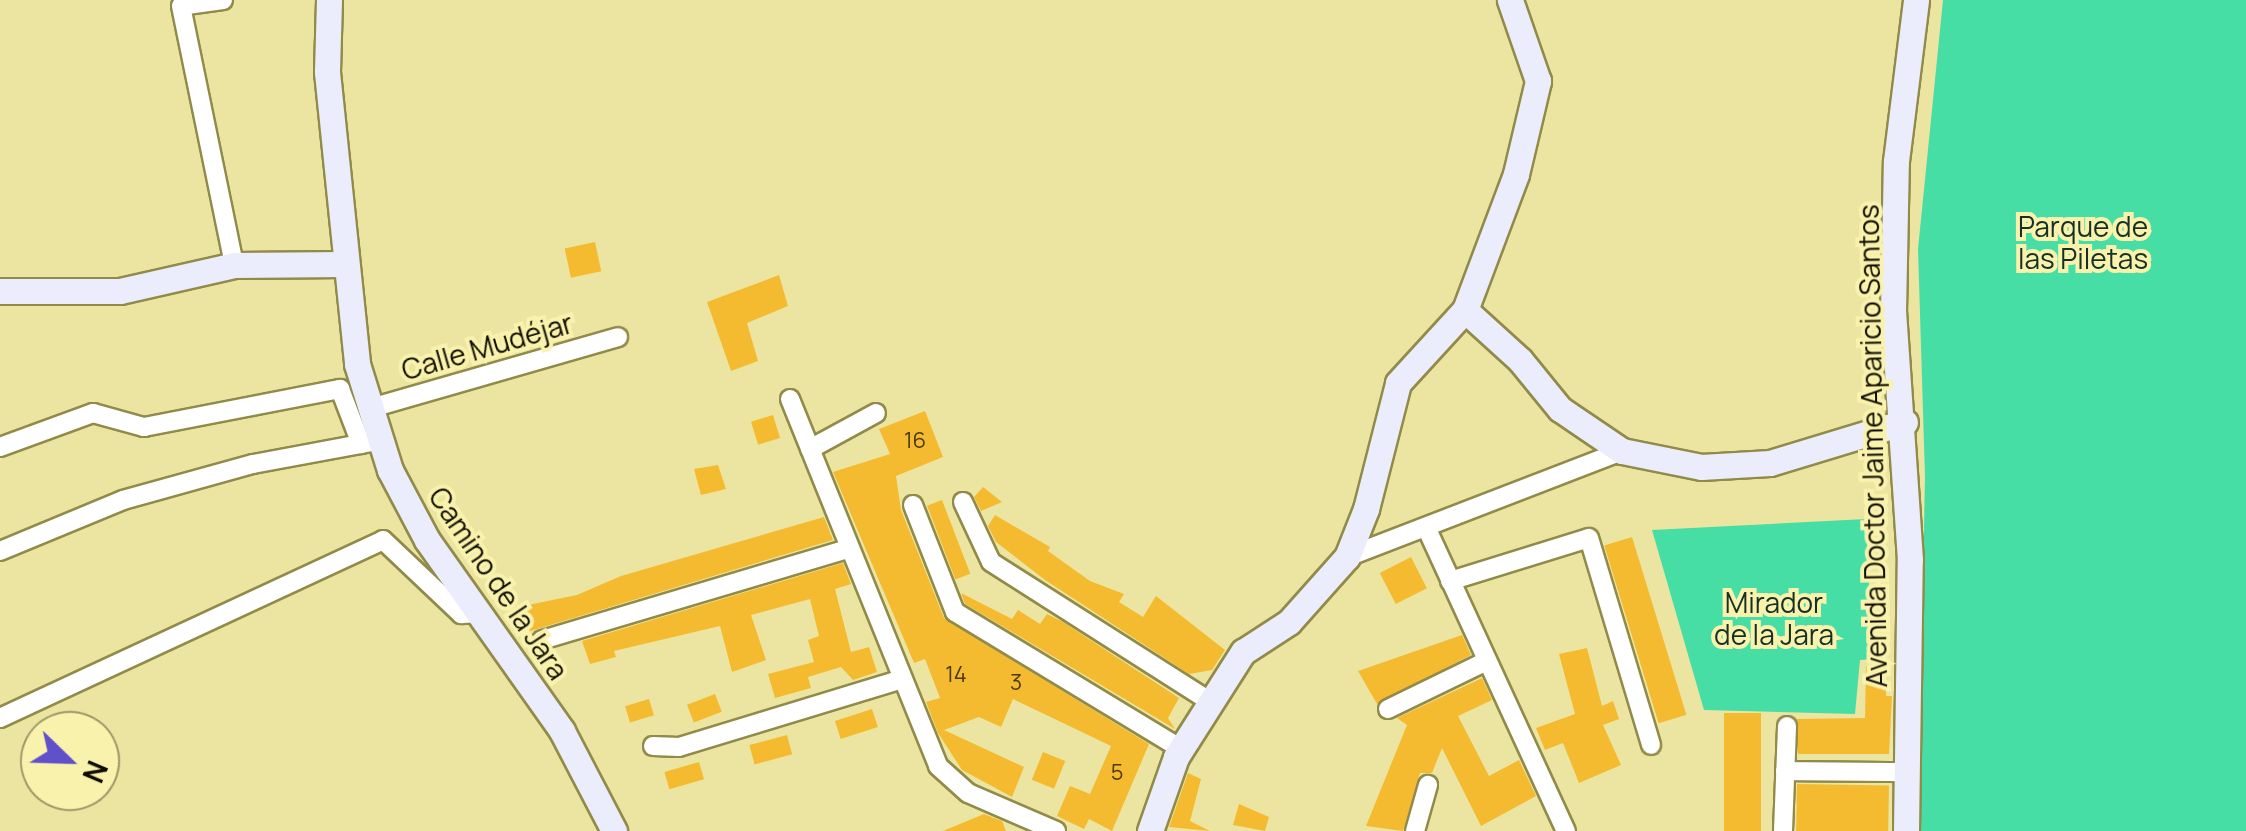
<!DOCTYPE html>
<meta charset="utf-8">
<style>
body{margin:0}
#map{position:relative;width:2246px;height:831px;overflow:hidden;background:#ebe5a1;font-family:Manrope,sans-serif}
div>[style]{position:absolute}
[style*='--x']{left:calc(var(--x)*1px);top:calc(var(--y)*1px);width:calc(var(--w)*1px);rotate:calc(var(--a)*1deg)}
.green>*{inset:0;background:#47dea5}
.building>*{inset:0;background:#f5bb30;transform-origin:0 0}
.roads{filter:drop-shadow(2px 0 #918b4a) drop-shadow(-2px 0 #918b4a) drop-shadow(0 2px #918b4a) drop-shadow(0 -2px #918b4a)}
.street>*{height:18px;margin:-9px;padding:0 9px;transform-origin:9px;border-radius:9px;background:#fff}
.secondary>*{height:25px;margin:-12.5px;padding:0 12.5px;transform-origin:12.5px;border-radius:12.5px;background:#ecedfc}
span{translate:-50% -50%;white-space:nowrap;text-align:center;line-height:1.15;-webkit-text-stroke:8px #f8f2ad;paint-order:stroke}
.number-label{font-size:22px;color:#4a390c}
.number-label span{-webkit-text-stroke-width:0}
.park-label{font-size:28px;color:#173025}
.street-label{font-size:28px;color:#110e00}
.north{position:absolute;left:20px;top:711px;width:100px;height:100px;box-sizing:border-box;background:#f8f2ad;border:2px solid #9c9768;border-radius:50%;rotate:113deg;font-size:28px;font-weight:700;line-height:40px;text-align:center;color:#110e00}
.north::after{content:'';display:block;margin:auto;width:35px;height:45px;background:#6051ca;clip-path:polygon(50% 0,100% 100%,50% 72%,0 100%)}
</style>
<div id="map">
<div class="green">
<div style="clip-path:polygon(1943px 0,2246px 0,2246px 831px,1918px 831px,1925px 477px,1918px 249px)"></div>
<div style="clip-path:polygon(1866px 519px,1872px 659px,1860px 660px,1855px 714px,1704px 710px,1652px 530px)"></div>
</div>
<div class="building">
<div style="left:595px;top:242px;width:30px;height:31px;rotate:78deg"></div>
<div style="clip-path:polygon(779px 275px,788px 306px,747px 323px,758px 361px,731px 371px,707px 302px)"></div>
<div style="clip-path:polygon(925px 411px,943px 457px,896px 476px,901px 510px,944px 618px,1149px 744px,1112px 831px,1089px 819px,1084px 829px,1057px 816px,1070px 786px,1090px 794px,1111px 746px,1013px 699px,1001px 727px,979px 717px,944px 730px,1024px 767px,1012px 797px,962px 770px,938px 733px,926px 702px,940px 698px,925px 659px,914px 663px,833px 472px,890px 454px,879px 429px)"></div>
<div style="left:773px;top:415px;width:24px;height:23px;rotate:73deg"></div>
<div style="clip-path:polygon(718px 465px,726px 489px,701px 495px,694px 469px)"></div>
<div style="clip-path:polygon(983px 487px,1002px 502px,981px 511px,974px 497px)"></div>
<div style="left:942px;top:500px;width:79px;height:16px;rotate:69deg"></div>
<div style="clip-path:polygon(995px 515px,1050px 547px,1048px 551px,1090px 581px,1124px 594px,1119px 602px,1143px 617px,1156px 596px,1225px 650px,1212px 670px,1189px 674px,1045px 580px,996px 542px,988px 526px)"></div>
<div style="clip-path:polygon(824px 517px,833px 540px,527px 632px,518px 607px,577px 595px,621px 576px)"></div>
<div style="left:1632px;top:537px;width:186px;height:29px;rotate:73deg"></div>
<div style="left:1411px;top:557px;width:35px;height:35px;rotate:63deg"></div>
<div style="clip-path:polygon(843px 563px,851px 584px,835px 589px,851px 652px,869px 647px,877px 672px,853px 680px,841px 667px,808px 677px,811px 688px,775px 698px,768px 674px,814px 662px,808px 640px,819px 636px,810px 599px,751px 615px,766px 660px,732px 672px,720px 626px,614px 651px,616px 657px,590px 664px,582px 641px)"></div>
<div style="clip-path:polygon(961px 593px,1012px 619px,1018px 610px,1040px 624px,1047px 614px,1063px 622px,1179px 698px,1168px 718px,1175px 729px,965px 604px)"></div>
<div style="clip-path:polygon(1462px 635px,1471px 655px,1377px 704px,1358px 671px)"></div>
<div style="clip-path:polygon(1587px 648px,1602px 706px,1613px 701px,1619px 719px,1603px 725px,1621px 765px,1579px 783px,1563px 743px,1545px 750px,1536px 728px,1575px 714px,1559px 654px)"></div>
<div style="clip-path:polygon(1866px 666px,1886px 667px,1886px 696px,1892px 696px,1889px 754px,1798px 754px,1797px 719px,1865px 718px)"></div>
<div style="clip-path:polygon(1482px 678px,1492px 700px,1458px 716px,1489px 776px,1519px 760px,1536px 796px,1481px 826px,1442px 748px,1432px 773px,1420px 773px,1403px 831px,1366px 826px,1407px 725px,1397px 718px)"></div>
<div style="left:715px;top:694px;width:19px;height:30px;rotate:69deg"></div>
<div style="left:649px;top:699px;width:17px;height:25px;rotate:73deg"></div>
<div style="left:872px;top:709px;width:19px;height:39px;rotate:72deg"></div>
<div style="left:1761px;top:713px;width:118px;height:37px;rotate:90deg"></div>
<div style="left:787px;top:735px;width:20px;height:39px;rotate:75deg"></div>
<div style="left:1043px;top:752px;width:24px;height:30px;rotate:22deg"></div>
<div style="left:699px;top:762px;width:18px;height:36px;rotate:74deg"></div>
<div style="clip-path:polygon(1188px 773px,1201px 779px,1190px 821px,1210px 831px,1169px 827px)"></div>
<div style="left:1797px;top:784px;width:92px;height:47px;rotate:1deg"></div>
<div style="clip-path:polygon(1239px 804px,1269px 817px,1265px 831px,1233px 825px)"></div>
<div style="clip-path:polygon(984px 814px,1002px 821px,1006px 831px,943px 831px)"></div>
</div>
<div class="roads">
<div class="street">
<div style="--x:223;--y:0;--w:42;--a:171.9"></div>
<div style="--x:181;--y:6;--w:264;--a:78.4"></div>
<div style="--x:790;--y:399;--w:396;--a:68"></div>
<div style="--x:938;--y:766;--w:40;--a:42"></div>
<div style="--x:968;--y:793;--w:96;--a:23.4"></div>
<div style="--x:371;--y:408;--w:257;--a:-16"></div>
<div style="--x:0;--y:447;--w:99;--a:-20.1"></div>
<div style="--x:93;--y:413;--w:53;--a:15.4"></div>
<div style="--x:144;--y:427;--w:200;--a:-11"></div>
<div style="--x:340;--y:389;--w:59;--a:69.1"></div>
<div style="--x:810;--y:449;--w:75;--a:-28.6"></div>
<div style="--x:963;--y:502;--w:66;--a:65"></div>
<div style="--x:991;--y:562;--w:259;--a:32.5"></div>
<div style="--x:913;--y:505;--w:115;--a:68.6"></div>
<div style="--x:955;--y:612;--w:264;--a:31.2"></div>
<div style="--x:1426;--y:527;--w:335;--a:65.3"></div>
<div style="--x:0;--y:551;--w:133;--a:-22.5"></div>
<div style="--x:123;--y:500;--w:135;--a:-15.5"></div>
<div style="--x:253;--y:464;--w:121;--a:-10.5"></div>
<div style="--x:1347;--y:557;--w:295;--a:-21.1"></div>
<div style="--x:1450;--y:581;--w:145;--a:-17.2"></div>
<div style="--x:1589;--y:538;--w:216;--a:73.3"></div>
<div style="--x:542;--y:640;--w:321;--a:-16.6"></div>
<div style="--x:1388;--y:709;--w:110;--a:-25.9"></div>
<div style="--x:0;--y:718;--w:422;--a:-24.9"></div>
<div style="--x:383;--y:540;--w:108;--a:43.5"></div>
<div style="--x:461;--y:614;--w:21;--a:-3"></div>
<div style="--x:653;--y:746;--w:26;--a:2"></div>
<div style="--x:679;--y:747;--w:234;--a:-16.9"></div>
<div style="--x:1785;--y:771;--w:122;--a:0.5"></div>
<div style="--x:1415;--y:831;--w:48;--a:-74.2"></div>
<div style="--x:1783;--y:831;--w:105;--a:-87.8"></div>
</div>
<div class="secondary">
<div style="--x:329;--y:0;--w:72;--a:91.6"></div>
<div style="--x:327;--y:72;--w:294;--a:84.1"></div>
<div style="--x:357;--y:364;--w:111;--a:72.7"></div>
<div style="--x:390;--y:470;--w:79;--a:62.1"></div>
<div style="--x:427;--y:540;--w:234;--a:54.7"></div>
<div style="--x:562;--y:731;--w:113;--a:62.5"></div>
<div style="--x:0;--y:291;--w:120;--a:0"></div>
<div style="--x:120;--y:291;--w:117;--a:-12.8"></div>
<div style="--x:234;--y:265;--w:111;--a:-0.5"></div>
<div style="--x:1465;--y:310;--w:74;--a:42.3"></div>
<div style="--x:1520;--y:360;--w:63;--a:50.8"></div>
<div style="--x:1560;--y:409;--w:75;--a:34.1"></div>
<div style="--x:1622;--y:451;--w:81;--a:11.4"></div>
<div style="--x:1701;--y:467;--w:69;--a:-3.3"></div>
<div style="--x:1770;--y:463;--w:141;--a:-16.9"></div>
<div style="--x:1150;--y:831;--w:78;--a:-70.6"></div>
<div style="--x:1176;--y:757;--w:125;--a:-57.5"></div>
<div style="--x:1243;--y:652;--w:55;--a:-33.1"></div>
<div style="--x:1289;--y:622;--w:87;--a:-48.3"></div>
<div style="--x:1347;--y:557;--w:52;--a:-68.4"></div>
<div style="--x:1366;--y:509;--w:130;--a:-75.7"></div>
<div style="--x:1398;--y:383;--w:99;--a:-47.5"></div>
<div style="--x:1465;--y:310;--w:145;--a:-69.4"></div>
<div style="--x:1516;--y:174;--w:96;--a:-76.7"></div>
<div style="--x:1538;--y:81;--w:86;--a:-109.1"></div>
<div style="--x:1906;--y:831;--w:271;--a:-89.2"></div>
<div style="--x:1910;--y:560;--w:249;--a:-93.9"></div>
<div style="--x:1893;--y:312;--w:151;--a:-88.9"></div>
<div style="--x:1896;--y:161;--w:162;--a:-82.9"></div>
</div>
</div>
<div class="number-label">
<span style="left:915px;top:441px">16</span>
<span style="left:956px;top:675px">14</span>
<span style="left:1016px;top:683px">3</span>
<span style="left:1117px;top:773px">5</span>
</div>
<div class="park-label">
<span style="left:2083px;top:242px">Parque de<br>las Piletas</span>
<span style="left:1774px;top:618px">Mirador<br>de la Jara</span>
</div>
<div class="street-label">
<span style="left:487px;top:346px;rotate:-16deg">Calle Mudéjar</span>
<span style="left:1872px;top:446px;rotate:-91deg">Avenida Doctor Jaime Aparicio Santos</span>
<span style="left:499px;top:583px;rotate:56deg">Camino de la Jara</span>
</div>
<div class="north">N</div>
</div>
